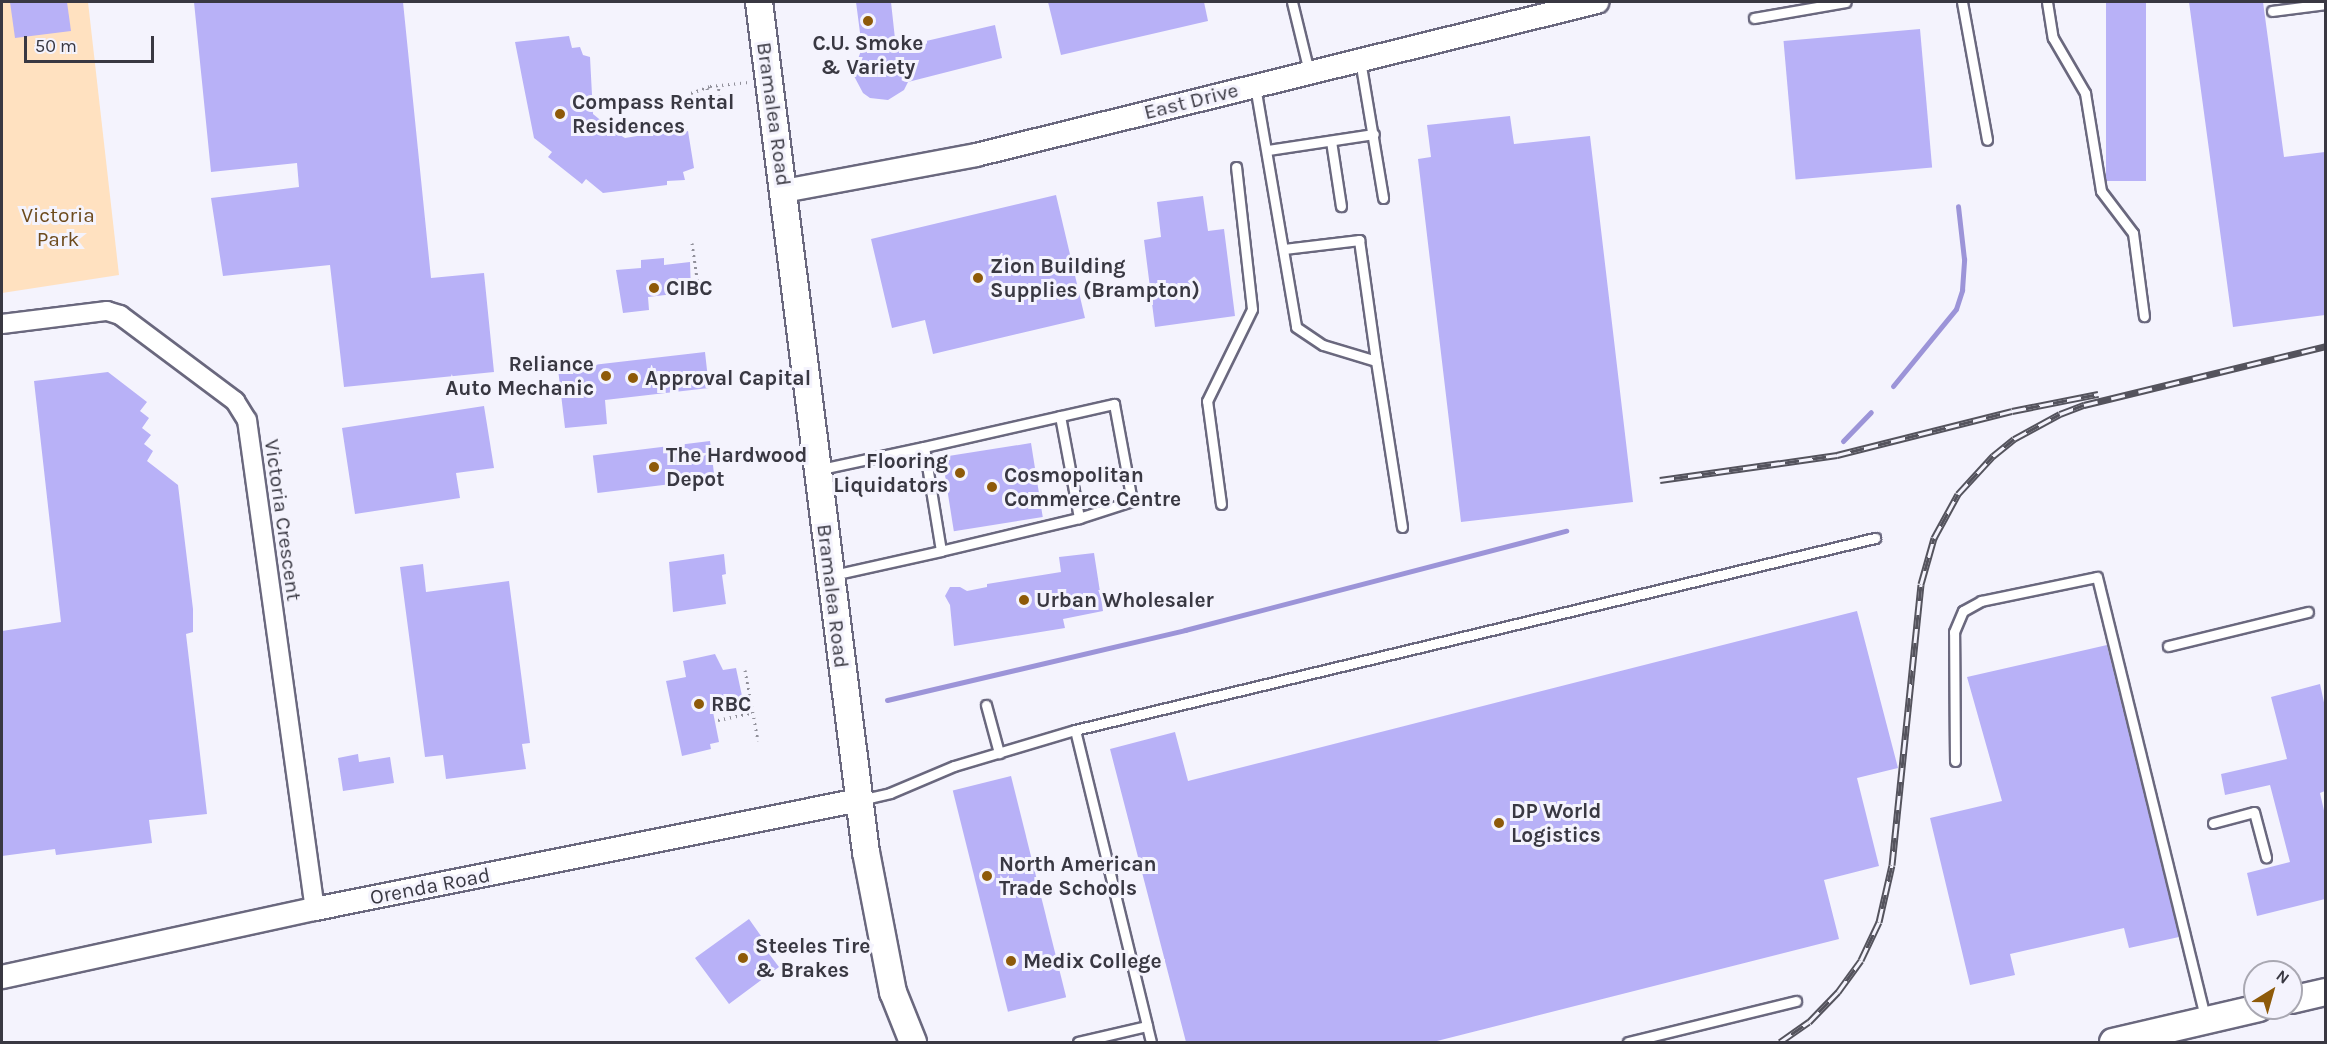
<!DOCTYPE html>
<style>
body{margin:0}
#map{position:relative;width:2327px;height:1044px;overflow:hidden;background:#f4f3fd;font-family:Karla,sans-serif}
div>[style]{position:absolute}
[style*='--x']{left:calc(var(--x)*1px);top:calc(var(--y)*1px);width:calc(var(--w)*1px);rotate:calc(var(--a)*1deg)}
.green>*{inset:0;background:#ffe1c0}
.stream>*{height:5px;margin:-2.5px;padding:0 2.5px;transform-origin:2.5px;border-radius:2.5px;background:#9c94d8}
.building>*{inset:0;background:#b8b1f7;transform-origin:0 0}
.path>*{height:3px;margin-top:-1.5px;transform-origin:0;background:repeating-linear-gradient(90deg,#91909a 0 1.5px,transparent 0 6px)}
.roads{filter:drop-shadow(2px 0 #6a687e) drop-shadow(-2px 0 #6a687e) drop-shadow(0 2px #6a687e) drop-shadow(0 -2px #6a687e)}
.service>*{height:9px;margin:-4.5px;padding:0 4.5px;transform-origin:4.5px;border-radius:4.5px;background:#fff}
.minor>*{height:18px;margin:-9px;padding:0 9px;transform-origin:9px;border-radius:9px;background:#fff}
.tertiary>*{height:22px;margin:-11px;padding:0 11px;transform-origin:11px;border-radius:11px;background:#fff}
.secondary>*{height:26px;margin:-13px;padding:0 13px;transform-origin:13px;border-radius:13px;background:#fff}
.rail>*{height:7px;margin-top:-3.5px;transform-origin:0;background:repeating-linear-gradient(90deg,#f4f3fd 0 14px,#54535d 0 28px);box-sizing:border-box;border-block:2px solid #54535d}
.dots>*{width:16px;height:16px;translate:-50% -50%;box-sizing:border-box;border:3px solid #f4f3fd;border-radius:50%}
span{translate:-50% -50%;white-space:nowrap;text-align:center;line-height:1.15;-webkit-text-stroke:6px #f4f3fd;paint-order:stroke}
.poi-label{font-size:21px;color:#393842;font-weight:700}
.left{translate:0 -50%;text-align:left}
.right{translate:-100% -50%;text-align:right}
.street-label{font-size:21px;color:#393842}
.park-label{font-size:21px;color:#6d4a1c}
.frame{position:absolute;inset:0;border:3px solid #393842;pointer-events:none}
.north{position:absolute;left:2243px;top:960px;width:60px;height:60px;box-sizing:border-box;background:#f4f3fd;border:2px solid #a9a8b2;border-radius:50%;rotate:37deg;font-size:16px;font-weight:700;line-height:24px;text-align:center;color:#393842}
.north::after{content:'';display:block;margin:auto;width:21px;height:27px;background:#8e5a09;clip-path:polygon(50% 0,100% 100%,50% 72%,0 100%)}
.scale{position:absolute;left:24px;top:36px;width:130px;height:27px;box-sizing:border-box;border:3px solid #393842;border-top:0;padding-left:8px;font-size:18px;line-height:21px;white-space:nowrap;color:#393842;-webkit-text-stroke:4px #f4f3fd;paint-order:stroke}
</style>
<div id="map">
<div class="green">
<div style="clip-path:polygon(2px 2px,88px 2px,119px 275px,2px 293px)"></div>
</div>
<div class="stream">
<div style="--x:1893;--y:386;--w:99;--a:-50.7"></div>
<div style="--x:1956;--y:309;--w:20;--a:-72"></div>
<div style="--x:1962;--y:290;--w:31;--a:-86"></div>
<div style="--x:1964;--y:259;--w:53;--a:-96.5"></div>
<div style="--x:1843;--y:441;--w:40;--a:-46"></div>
<div style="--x:887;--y:700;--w:306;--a:-13.2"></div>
<div style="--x:1185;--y:630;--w:394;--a:-14.6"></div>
</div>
<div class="building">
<div style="clip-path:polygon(10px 2px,67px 2px,71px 31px,15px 38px)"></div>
<div style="clip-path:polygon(194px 2px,403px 2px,431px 278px,484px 273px,494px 372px,344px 387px,330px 265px,223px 276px,211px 198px,299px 187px,297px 163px,211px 172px)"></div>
<div style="clip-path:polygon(856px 2px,891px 2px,896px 48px,995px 25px,1002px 58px,908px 82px,904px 90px,888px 100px,870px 98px,863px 93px,854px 76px,855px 67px,862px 48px)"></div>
<div style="clip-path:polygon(1048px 2px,1204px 2px,1208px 21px,1061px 55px)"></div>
<div style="left:2106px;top:2px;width:40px;height:179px"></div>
<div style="clip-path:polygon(2189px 2px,2263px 2px,2284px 157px,2325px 152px,2325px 315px,2233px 327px)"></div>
<div style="left:1920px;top:29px;width:139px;height:137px;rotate:85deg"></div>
<div style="clip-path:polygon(569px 36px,572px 48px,580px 47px,583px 55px,590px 57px,593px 114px,615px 132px,625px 138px,649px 134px,655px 127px,679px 124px,681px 132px,688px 131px,694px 168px,683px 172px,685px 180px,667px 181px,667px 185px,603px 193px,586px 179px,582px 184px,548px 157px,552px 152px,534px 138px,515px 42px)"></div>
<div style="clip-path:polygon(1510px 116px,1514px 144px,1590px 136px,1633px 502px,1461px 522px,1418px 159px,1431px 157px,1427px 125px)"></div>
<div style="clip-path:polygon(1056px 195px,1085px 318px,933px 354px,925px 320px,892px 328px,871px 239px)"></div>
<div style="clip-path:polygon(1203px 196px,1208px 231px,1224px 229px,1235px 316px,1155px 327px,1144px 240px,1161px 237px,1157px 202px)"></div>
<div style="clip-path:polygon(664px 258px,664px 265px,690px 262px,691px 292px,648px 297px,649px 310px,623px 313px,616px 270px,641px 268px,641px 260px)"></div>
<div style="clip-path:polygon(705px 352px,709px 388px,605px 400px,607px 424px,565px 428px,558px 369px)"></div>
<div style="clip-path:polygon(108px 372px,147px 402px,140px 411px,149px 418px,142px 428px,151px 435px,144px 444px,153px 451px,147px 461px,178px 485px,193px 609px,193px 632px,186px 634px,207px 814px,149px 820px,152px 843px,56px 855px,55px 849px,2px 856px,2px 631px,61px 622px,34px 381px)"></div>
<div style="clip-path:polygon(484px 406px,494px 468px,456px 473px,460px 498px,355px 514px,342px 428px)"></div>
<div style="left:710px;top:441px;width:38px;height:118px;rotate:83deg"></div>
<div style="left:1031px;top:443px;width:75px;height:90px;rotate:81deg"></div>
<div style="clip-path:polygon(1094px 553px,1103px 611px,1063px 619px,1065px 628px,954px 646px,950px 605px,945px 596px,950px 587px,960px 587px,967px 591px,987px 587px,987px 584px,1061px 572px,1059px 557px)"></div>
<div style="clip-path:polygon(724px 554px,726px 574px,722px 575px,726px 604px,673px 612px,669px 562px)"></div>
<div style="clip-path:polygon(423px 564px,426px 592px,509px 581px,530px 743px,522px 744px,526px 769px,446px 779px,443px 755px,425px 757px,400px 567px)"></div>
<div style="clip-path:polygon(1857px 611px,1898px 768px,1857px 778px,1879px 866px,1824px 880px,1839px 939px,1433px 1042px,1186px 1042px,1110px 749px,1175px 732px,1188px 781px)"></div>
<div style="clip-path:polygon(2107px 645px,2179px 937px,2129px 948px,2124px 928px,2010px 954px,2015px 975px,1970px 985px,1930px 818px,2002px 801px,1967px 677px)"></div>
<div style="clip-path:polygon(715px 654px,723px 670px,736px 668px,744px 705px,713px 712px,719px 742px,710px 744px,711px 749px,682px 756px,666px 681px,686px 677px,683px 661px)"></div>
<div style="clip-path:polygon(2320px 684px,2325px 707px,2325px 791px,2320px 793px,2325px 815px,2325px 899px,2257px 916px,2247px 873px,2290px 862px,2270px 785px,2225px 795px,2221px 774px,2287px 759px,2271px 697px)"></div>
<div style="clip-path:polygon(358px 754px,359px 762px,390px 757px,394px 783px,343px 791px,338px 758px)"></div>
<div style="left:1011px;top:776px;width:228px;height:60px;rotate:76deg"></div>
<div style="clip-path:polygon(749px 919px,761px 936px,757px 938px,779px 967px,729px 1004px,695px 958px)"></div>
</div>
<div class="path">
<div style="--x:707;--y:88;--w:16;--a:79"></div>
<div style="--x:710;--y:104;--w:7;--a:27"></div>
<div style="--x:716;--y:107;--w:7;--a:-45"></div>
<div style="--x:721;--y:102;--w:17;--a:-100"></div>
<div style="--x:691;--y:93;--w:20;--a:-20"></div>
<div style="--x:710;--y:86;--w:39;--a:-6"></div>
<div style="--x:692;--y:243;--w:42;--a:81.9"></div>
<div style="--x:745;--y:670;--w:72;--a:79.6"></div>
<div style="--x:718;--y:720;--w:35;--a:-12"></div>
</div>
<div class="roads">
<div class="service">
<div style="--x:1292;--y:2;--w:72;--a:76.3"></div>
<div style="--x:1962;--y:2;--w:140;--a:79.7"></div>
<div style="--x:2047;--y:2;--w:36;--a:81"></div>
<div style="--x:2053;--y:38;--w:64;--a:59.8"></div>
<div style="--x:2085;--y:93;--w:99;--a:80.7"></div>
<div style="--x:2101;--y:191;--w:53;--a:52.7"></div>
<div style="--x:2133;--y:233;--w:84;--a:82.5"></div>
<div style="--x:2272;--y:11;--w:54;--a:-7.4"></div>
<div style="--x:1754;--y:18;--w:93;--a:-9.9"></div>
<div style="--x:1360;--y:60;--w:140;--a:80.5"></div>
<div style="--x:1255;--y:86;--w:244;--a:80.3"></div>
<div style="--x:1296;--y:327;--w:32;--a:34"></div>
<div style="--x:1323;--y:345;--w:55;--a:16.8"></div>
<div style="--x:1376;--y:361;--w:168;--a:81.1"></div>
<div style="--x:1331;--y:141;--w:66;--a:81.3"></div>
<div style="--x:1268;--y:150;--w:107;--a:-8.6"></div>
<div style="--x:1284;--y:249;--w:76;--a:-6.8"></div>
<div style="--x:1359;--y:240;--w:122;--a:82"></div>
<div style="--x:1060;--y:416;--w:104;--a:79.4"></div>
<div style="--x:924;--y:447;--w:195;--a:-12.8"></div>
<div style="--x:1114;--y:404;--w:99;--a:79.5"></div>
<div style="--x:1132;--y:501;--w:56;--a:162.2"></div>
<div style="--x:1079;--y:518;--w:142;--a:166.6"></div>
<div style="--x:821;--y:469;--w:105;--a:-12.1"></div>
<div style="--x:924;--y:447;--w:105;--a:80.7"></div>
<div style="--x:941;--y:551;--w:111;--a:167.5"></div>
<div style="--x:1221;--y:504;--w:104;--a:-97.7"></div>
<div style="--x:1207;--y:401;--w:102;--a:-63.9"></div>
<div style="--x:1252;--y:309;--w:143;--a:-96.4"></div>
<div style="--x:2168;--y:646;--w:144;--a:-13.7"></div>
<div style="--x:986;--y:705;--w:50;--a:74.8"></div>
<div style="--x:1075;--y:730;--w:823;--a:-13.5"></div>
<div style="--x:1955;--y:761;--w:129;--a:-90.4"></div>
<div style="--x:1954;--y:632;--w:23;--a:-67"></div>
<div style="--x:1963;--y:611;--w:21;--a:-29"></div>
<div style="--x:1981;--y:601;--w:118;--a:-11.7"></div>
<div style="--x:2097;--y:577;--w:456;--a:76.2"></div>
<div style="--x:860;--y:800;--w:31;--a:-13"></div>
<div style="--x:890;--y:793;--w:69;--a:-22.9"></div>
<div style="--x:954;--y:766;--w:126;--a:-16.6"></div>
<div style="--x:1075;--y:730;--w:305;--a:76.3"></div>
<div style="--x:2213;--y:823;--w:42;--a:-15"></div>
<div style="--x:2254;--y:812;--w:47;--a:75.1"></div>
<div style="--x:1078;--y:1042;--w:71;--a:-13.1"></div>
<div style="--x:1147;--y:1026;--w:16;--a:76"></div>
<div style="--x:1628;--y:1042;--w:173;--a:-13.7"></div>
</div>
<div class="minor">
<div style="--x:2;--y:324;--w:106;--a:-7.1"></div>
<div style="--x:107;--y:311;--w:14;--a:17"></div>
<div style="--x:120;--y:315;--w:144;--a:36.8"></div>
<div style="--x:235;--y:401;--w:22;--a:58"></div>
<div style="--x:247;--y:420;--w:494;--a:82.1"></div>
</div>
<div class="tertiary">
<div style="--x:784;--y:191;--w:195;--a:-10.6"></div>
<div style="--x:976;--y:155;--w:640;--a:-13.84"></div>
<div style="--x:2;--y:977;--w:320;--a:-12.3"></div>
<div style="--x:315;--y:909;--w:555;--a:-11.33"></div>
</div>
<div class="secondary">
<div style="--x:759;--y:2;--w:857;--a:82.83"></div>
<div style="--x:866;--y:852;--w:143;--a:79.1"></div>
<div style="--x:893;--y:992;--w:54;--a:68.2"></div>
<div style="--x:2291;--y:1000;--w:36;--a:-13"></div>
<div style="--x:2113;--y:1042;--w:150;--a:-13.1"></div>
</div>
</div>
<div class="rail">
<div style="--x:1660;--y:480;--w:179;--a:-8"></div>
<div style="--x:1837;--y:455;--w:180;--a:-14.1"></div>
<div style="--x:2012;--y:411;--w:88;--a:-11.2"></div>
<div style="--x:1780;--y:1042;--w:35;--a:-35"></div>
<div style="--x:1809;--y:1022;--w:42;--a:-46"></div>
<div style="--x:1838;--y:992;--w:39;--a:-54"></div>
<div style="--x:1861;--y:960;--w:42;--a:-64.7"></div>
<div style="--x:1879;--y:922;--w:58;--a:-77.2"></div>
<div style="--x:1892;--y:865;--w:282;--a:-84.1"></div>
<div style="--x:1921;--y:584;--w:48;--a:-74.2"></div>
<div style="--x:1934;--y:538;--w:50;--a:-61.4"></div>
<div style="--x:1958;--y:494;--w:52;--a:-47.4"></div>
<div style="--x:1993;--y:456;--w:27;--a:-39"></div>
<div style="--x:2014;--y:439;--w:52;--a:-28.5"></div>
<div style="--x:2060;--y:414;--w:26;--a:-21"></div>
<div style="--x:2084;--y:405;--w:249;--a:-13.7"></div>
</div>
<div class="dots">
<div style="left:868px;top:21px;background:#8e5a09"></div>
<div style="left:560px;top:114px;background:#8e5a09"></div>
<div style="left:978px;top:278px;background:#8e5a09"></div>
<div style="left:654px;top:288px;background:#8e5a09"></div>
<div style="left:606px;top:376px;background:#8e5a09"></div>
<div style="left:633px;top:378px;background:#8e5a09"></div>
<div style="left:654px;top:467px;background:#8e5a09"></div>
<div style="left:960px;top:473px;background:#8e5a09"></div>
<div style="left:992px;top:487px;background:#8e5a09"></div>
<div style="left:1024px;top:600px;background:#8e5a09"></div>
<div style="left:699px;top:704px;background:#8e5a09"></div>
<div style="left:1499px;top:823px;background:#8e5a09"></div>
<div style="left:987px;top:876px;background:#8e5a09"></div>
<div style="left:743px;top:958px;background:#8e5a09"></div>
<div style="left:1011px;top:961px;background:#8e5a09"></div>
</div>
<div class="poi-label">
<span style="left:868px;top:55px">C.U. Smoke<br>&amp; Variety</span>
<span class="left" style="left:572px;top:114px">Compass Rental<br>Residences</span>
<span class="left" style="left:990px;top:278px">Zion Building<br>Supplies (Brampton)</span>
<span class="left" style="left:666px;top:288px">CIBC</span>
<span class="right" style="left:594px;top:376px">Reliance<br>Auto Mechanic</span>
<span class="left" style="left:645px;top:378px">Approval Capital</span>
<span class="left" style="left:666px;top:467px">The Hardwood<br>Depot</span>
<span class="right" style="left:948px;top:473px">Flooring<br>Liquidators</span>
<span class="left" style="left:1004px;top:487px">Cosmopolitan<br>Commerce Centre</span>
<span class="left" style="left:1036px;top:600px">Urban Wholesaler</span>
<span class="left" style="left:711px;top:704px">RBC</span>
<span class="left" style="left:1511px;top:823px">DP World<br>Logistics</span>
<span class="left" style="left:999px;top:876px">North American<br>Trade Schools</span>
<span class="left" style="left:755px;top:958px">Steeles Tire<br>&amp; Brakes</span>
<span class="left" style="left:1023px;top:961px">Medix College</span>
</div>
<div class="street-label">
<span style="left:1191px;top:101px;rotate:-14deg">East Drive</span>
<span style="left:774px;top:114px;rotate:82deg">Bramalea Road</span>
<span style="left:283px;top:520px;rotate:82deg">Victoria Crescent</span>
<span style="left:833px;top:596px;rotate:83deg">Bramalea Road</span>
<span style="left:430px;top:886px;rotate:-11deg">Orenda Road</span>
</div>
<div class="park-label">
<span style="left:58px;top:227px">Victoria<br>Park</span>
</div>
<div class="frame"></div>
<div class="north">N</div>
<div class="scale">50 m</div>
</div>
